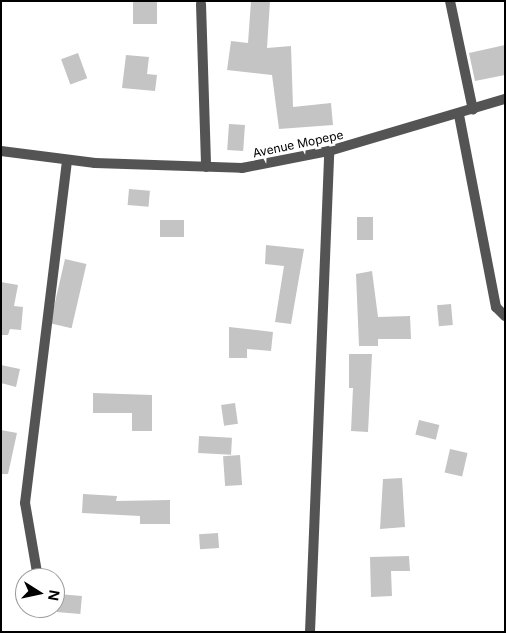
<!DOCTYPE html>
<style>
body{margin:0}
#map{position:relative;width:506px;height:633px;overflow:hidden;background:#fff;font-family:Inter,sans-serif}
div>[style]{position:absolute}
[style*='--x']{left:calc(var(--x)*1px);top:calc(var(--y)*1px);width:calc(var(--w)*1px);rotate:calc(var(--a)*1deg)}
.building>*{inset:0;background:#c4c4c4;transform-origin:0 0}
.street>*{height:10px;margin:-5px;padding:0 5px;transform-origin:5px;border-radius:5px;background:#545454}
span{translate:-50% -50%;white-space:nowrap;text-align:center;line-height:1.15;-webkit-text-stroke:5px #fff;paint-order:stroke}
.street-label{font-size:12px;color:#000}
.frame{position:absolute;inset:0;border:2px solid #000;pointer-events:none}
.north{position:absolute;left:15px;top:568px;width:50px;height:50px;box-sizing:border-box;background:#fff;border:1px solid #999;border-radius:50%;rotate:100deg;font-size:14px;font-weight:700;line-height:20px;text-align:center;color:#000}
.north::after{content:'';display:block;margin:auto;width:18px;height:22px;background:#000;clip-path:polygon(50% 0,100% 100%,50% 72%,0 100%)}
</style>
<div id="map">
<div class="building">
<div style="left:133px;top:1px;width:24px;height:23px"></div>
<div style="clip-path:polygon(251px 1px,270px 1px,267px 48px,291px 46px,293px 107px,331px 103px,333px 125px,279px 129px,272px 75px,227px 70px,231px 41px,248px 43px)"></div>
<div style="clip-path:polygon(505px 45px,505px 75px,475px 81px,469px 53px)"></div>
<div style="left:78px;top:53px;width:27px;height:18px;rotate:70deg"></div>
<div style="clip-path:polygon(126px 55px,149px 57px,147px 74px,157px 75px,155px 91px,122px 88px)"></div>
<div style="left:229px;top:124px;width:16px;height:26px;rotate:4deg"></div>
<div style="left:129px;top:189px;width:21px;height:16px;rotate:5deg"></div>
<div style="left:357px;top:217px;width:16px;height:23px"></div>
<div style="left:160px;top:220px;width:24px;height:17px"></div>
<div style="clip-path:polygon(266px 245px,304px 249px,291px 324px,275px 322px,284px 266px,265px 264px)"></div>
<div style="left:65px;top:259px;width:22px;height:66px;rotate:13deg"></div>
<div style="clip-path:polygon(372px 271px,378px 317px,410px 316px,411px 339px,378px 339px,378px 346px,359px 346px,356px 274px)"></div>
<div style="clip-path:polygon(1px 282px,18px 285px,14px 306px,23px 307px,21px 330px,10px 329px,8px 335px,1px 335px)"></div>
<div style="left:451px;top:304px;width:21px;height:14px;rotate:85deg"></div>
<div style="clip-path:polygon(229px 327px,273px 332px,271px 351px,247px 349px,247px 358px,229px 358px)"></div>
<div style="clip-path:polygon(349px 354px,372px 354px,368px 432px,351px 431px,353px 388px,349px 388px)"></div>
<div style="clip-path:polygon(1px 365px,20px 369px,16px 387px,1px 383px)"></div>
<div style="clip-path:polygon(93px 393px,152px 395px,152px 431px,132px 431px,132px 413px,93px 413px)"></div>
<div style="left:235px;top:403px;width:21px;height:14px;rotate:82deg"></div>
<div style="left:419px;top:420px;width:21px;height:15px;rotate:14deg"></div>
<div style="clip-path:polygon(1px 430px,17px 433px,8px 474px,1px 474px)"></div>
<div style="left:199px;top:436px;width:33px;height:17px;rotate:3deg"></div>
<div style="left:450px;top:449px;width:18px;height:24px;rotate:13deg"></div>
<div style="left:240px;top:455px;width:30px;height:17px;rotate:86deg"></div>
<div style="clip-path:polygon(402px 478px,405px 527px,380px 529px,383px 479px)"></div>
<div style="clip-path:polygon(83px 494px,117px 496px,116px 501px,170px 500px,170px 524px,140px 524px,140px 516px,82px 513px)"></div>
<div style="left:218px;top:533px;width:15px;height:19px;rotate:86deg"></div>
<div style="clip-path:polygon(409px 556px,410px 571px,391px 571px,392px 596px,371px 597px,370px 557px)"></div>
<div style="left:58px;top:594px;width:24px;height:18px;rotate:5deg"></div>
</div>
<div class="street">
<div style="--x:450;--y:1;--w:111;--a:78.1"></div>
<div style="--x:201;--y:4;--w:163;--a:88.2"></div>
<div style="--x:459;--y:115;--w:196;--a:79.1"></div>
<div style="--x:496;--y:307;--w:13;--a:45"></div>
<div style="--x:1;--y:151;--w:95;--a:7.3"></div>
<div style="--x:95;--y:163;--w:147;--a:1.9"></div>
<div style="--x:242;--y:168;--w:89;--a:-11.1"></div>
<div style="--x:329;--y:151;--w:184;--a:-16.5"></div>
<div style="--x:38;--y:578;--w:76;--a:-99.8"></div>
<div style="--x:25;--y:503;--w:345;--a:-83"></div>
<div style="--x:310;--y:632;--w:481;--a:-87.7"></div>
</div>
<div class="street-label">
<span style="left:298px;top:144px;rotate:-12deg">Avenue Mopepe</span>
</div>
<div class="frame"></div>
<div class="north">N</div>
</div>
